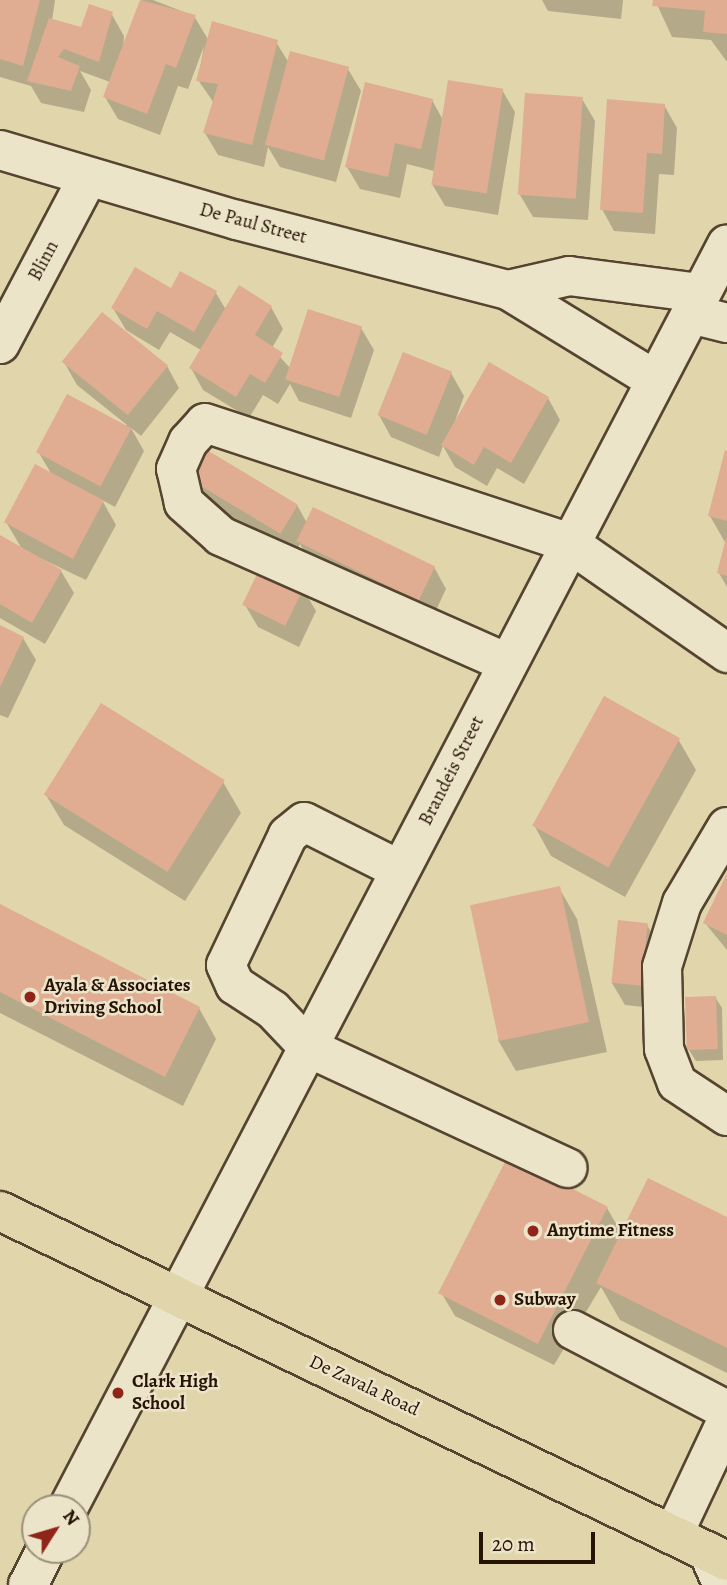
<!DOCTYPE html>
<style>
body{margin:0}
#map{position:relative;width:727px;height:1585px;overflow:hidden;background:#e1d5ac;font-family:Alegreya,serif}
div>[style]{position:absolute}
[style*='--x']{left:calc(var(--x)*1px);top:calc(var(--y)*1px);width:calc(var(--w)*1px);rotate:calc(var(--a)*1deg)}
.shadow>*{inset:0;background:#0003}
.building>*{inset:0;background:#e0ac92;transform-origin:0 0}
.roads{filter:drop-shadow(2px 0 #55442f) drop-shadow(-2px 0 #55442f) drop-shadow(0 2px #55442f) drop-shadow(0 -2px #55442f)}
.minor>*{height:38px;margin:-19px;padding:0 19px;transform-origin:19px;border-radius:19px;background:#ece4c9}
.major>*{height:38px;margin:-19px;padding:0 19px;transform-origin:19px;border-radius:19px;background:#e1d5ac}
.dots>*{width:19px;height:19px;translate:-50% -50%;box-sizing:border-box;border:4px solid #ece4c9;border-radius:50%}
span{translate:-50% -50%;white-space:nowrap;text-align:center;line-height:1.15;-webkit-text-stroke:5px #ece4c9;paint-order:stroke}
.street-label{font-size:19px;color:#261305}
.poi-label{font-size:19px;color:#261305;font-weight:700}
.left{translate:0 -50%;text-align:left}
.north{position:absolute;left:21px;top:1494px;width:70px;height:70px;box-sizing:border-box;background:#ece4c9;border:2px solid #9d907b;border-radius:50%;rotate:53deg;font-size:19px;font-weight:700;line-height:28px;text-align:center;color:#261305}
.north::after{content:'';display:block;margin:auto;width:24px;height:32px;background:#8f2418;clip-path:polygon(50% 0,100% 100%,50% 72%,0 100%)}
.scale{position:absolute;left:479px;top:1532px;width:116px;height:32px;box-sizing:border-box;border:4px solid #261305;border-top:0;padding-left:9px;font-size:21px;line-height:24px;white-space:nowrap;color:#261305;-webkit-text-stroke:5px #ece4c9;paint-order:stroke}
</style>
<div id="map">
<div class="shadow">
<div style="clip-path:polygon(0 0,55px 0,52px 21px,82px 29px,111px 13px,124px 36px,123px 50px,142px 0,153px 0,194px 16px,209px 41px,276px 42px,289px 63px,348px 69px,361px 91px,336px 182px,280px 167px,268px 147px,264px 167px,218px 155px,205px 133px,214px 103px,198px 80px,204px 46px,188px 89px,178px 86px,160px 135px,118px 119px,105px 97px,110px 82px,80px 71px,91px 90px,84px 112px,41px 103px,31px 86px,0 77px)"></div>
<div style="clip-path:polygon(542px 0,623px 0,621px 19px,548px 11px)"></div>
<div style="clip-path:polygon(655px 0,727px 0,727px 62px,711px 40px,672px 37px)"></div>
<div style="clip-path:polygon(502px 90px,515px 112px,498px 215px,445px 206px,432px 184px,434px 171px,407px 164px,400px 198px,360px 189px,347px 167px,432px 100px,443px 120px)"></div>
<div style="clip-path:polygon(582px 99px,595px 121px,588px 220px,533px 217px,520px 195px)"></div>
<div style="clip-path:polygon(664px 105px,677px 128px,674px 175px,659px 174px,655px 234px,614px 231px,602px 209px)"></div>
<div style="clip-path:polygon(171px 290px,216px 293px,226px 310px,271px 307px,283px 329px,272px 348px,290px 368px,361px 328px,374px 350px,351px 418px,299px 401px,290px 384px,278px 404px,263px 395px,249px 418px,203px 390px,191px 368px,201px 350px,170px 332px,159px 350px,126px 330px,113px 308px)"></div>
<div style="clip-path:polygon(64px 362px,167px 366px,179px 388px,141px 436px,131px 428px,144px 451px,115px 507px,102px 500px,116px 525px,86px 580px,25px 551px,61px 571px,74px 593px,45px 644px,0 618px,0 537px,22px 549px,6px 522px,52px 475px,39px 453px,127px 425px,77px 385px)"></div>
<div style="clip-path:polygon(451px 373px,464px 396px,453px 427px,548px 398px,560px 420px,524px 484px,497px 468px,487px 486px,455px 467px,443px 446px,439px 457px,391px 437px,379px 415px)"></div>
<div style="clip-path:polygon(727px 453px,727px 587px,719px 573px,726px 544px,710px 516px)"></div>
<div style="clip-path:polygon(187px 477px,297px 505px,307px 523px,434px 567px,446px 589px,431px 621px,311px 563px,300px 544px,294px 555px,199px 500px)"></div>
<div style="clip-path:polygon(303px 589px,316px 611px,299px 647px,258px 627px,245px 605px)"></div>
<div style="clip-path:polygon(0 627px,23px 638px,36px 660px,8px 718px,0 715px)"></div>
<div style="clip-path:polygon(678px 739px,696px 770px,625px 897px,551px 856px,534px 825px)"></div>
<div style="clip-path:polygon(223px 782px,241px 813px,185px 901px,64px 825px,46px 795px)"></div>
<div style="clip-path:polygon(727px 877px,727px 950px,705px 923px)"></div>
<div style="clip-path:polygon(559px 888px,577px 919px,607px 1052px,516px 1071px,498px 1040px)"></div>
<div style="clip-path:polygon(0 906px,199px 1008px,216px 1039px,183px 1106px,0 1013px)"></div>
<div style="clip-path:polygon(647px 925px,660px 947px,653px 1008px,625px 1005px,612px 983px)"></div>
<div style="clip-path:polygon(715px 997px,722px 1008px,723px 1060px,696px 1061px,689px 1050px)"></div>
<div style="clip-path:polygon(607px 1208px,622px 1234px,727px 1219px,727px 1373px,620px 1320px,601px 1287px,554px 1365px,455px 1316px,442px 1294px)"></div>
</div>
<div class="building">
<div style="clip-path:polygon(0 0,40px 0,23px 66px,0 59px)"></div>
<div style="clip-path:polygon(140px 0,196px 15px,176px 68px,166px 64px,147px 114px,103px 97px)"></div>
<div style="clip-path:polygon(653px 0,727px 0,727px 34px,703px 32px,705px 11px,652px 6px)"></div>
<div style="clip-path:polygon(89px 4px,113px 12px,99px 62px,64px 49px,58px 57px,80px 66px,71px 91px,27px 81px,49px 18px,81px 27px)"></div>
<div style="clip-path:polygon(212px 21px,278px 40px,252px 145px,203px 133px,218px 84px,196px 81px)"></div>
<div style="left:290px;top:51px;width:61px;height:97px;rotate:15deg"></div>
<div style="left:448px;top:80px;width:56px;height:106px;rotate:9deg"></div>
<div style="clip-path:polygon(365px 82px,433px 99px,421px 149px,395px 143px,388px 177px,345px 167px)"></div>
<div style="left:525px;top:93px;width:58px;height:102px;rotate:4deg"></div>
<div style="clip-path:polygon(607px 99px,665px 104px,662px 154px,647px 153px,643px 213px,600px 210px)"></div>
<div style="clip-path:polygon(135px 267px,171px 288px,180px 271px,217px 291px,194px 332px,157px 311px,147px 329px,111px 308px)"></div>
<div style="clip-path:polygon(239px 285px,272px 306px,255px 335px,283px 353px,265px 383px,250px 374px,236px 397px,189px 368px)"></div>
<div style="left:308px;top:309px;width:57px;height:74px;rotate:18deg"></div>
<div style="left:102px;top:312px;width:85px;height:64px;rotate:39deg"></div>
<div style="left:403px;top:352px;width:53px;height:68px;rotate:22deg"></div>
<div style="clip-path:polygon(489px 362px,549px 397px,511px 463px,484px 447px,474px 465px,441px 445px)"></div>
<div style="left:67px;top:394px;width:73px;height:66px;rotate:28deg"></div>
<div style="left:202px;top:447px;width:112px;height:34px;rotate:31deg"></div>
<div style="clip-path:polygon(725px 450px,727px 451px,727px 521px,708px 516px)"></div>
<div style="left:35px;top:464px;width:78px;height:66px;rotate:28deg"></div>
<div style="left:313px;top:507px;width:136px;height:38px;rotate:26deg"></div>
<div style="clip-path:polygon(0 535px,62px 570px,32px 623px,0 604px)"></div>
<div style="clip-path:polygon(726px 538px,727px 539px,727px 576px,717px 573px)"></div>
<div style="left:261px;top:566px;width:48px;height:43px;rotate:26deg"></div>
<div style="clip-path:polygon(0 625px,24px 637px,0 687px)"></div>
<div style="left:604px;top:696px;width:87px;height:148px;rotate:29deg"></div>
<div style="left:101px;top:703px;width:146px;height:108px;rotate:32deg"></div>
<div style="clip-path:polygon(727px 873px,727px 935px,703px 923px)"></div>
<div style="left:560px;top:886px;width:139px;height:92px;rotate:78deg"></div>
<div style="clip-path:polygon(0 904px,200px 1007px,165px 1077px,0 992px)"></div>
<div style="left:618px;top:920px;width:30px;height:63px;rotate:6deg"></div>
<div style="left:716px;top:996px;width:53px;height:31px;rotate:88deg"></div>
<div style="left:508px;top:1156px;width:112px;height:154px;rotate:27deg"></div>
<div style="clip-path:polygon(648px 1178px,727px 1217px,727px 1348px,596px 1283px)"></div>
</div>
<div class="roads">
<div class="minor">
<div style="--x:0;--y:150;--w:247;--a:16.5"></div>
<div style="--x:237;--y:220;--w:280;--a:14.5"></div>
<div style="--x:508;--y:290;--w:170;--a:31.5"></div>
<div style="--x:508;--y:290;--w:63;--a:-12.9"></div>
<div style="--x:569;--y:276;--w:132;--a:7.4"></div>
<div style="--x:691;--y:314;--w:37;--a:14"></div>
<div style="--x:0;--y:344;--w:189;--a:-62.2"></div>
<div style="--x:507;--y:663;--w:313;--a:-156.1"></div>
<div style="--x:221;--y:536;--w:50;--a:-138.3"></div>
<div style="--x:184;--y:503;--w:35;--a:-103"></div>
<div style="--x:176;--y:469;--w:30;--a:-66"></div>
<div style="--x:188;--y:442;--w:25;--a:-48"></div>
<div style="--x:205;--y:423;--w:383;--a:18.2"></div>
<div style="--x:569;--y:543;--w:193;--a:34.8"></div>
<div style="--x:727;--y:827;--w:88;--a:120.6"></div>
<div style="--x:682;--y:903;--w:67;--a:107.4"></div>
<div style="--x:662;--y:967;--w:82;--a:88.6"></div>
<div style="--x:664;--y:1049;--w:36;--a:69"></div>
<div style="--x:677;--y:1083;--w:60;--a:33.4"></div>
<div style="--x:400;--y:870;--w:107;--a:-153.4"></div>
<div style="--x:304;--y:822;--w:21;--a:141"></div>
<div style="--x:288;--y:835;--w:144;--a:115.5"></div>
<div style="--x:226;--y:965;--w:22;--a:66"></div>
<div style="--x:235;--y:985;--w:45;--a:33.3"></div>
<div style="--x:273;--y:1010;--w:52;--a:46.5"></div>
<div style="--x:309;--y:1048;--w:285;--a:24.9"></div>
<div style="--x:573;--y:1330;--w:174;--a:27.5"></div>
<div style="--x:68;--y:1508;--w:1425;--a:-62.46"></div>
<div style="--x:673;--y:1535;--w:127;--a:-64.8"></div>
<div style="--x:708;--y:1552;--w:36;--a:66"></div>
<div style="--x:28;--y:1585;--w:39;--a:-63"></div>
</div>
<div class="major">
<div style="--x:0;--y:1211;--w:807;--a:25.71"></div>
</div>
</div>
<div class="dots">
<div style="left:30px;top:997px;background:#8f2418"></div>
<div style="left:533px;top:1231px;background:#8f2418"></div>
<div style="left:500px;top:1300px;background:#8f2418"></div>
<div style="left:118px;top:1393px;background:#8f2418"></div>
</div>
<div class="street-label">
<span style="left:253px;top:224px;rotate:15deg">De Paul Street</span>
<span style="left:44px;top:261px;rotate:-62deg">Blinn</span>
<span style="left:452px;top:771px;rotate:-63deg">Brandeis Street</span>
<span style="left:364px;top:1386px;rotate:25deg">De Zavala Road</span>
</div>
<div class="poi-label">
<span class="left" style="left:44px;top:997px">Ayala &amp; Associates<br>Driving School</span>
<span class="left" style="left:547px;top:1231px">Anytime Fitness</span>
<span class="left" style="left:514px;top:1300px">Subway</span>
<span class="left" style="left:132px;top:1393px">Clark High<br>School</span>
</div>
<div class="north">N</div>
<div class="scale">20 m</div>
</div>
